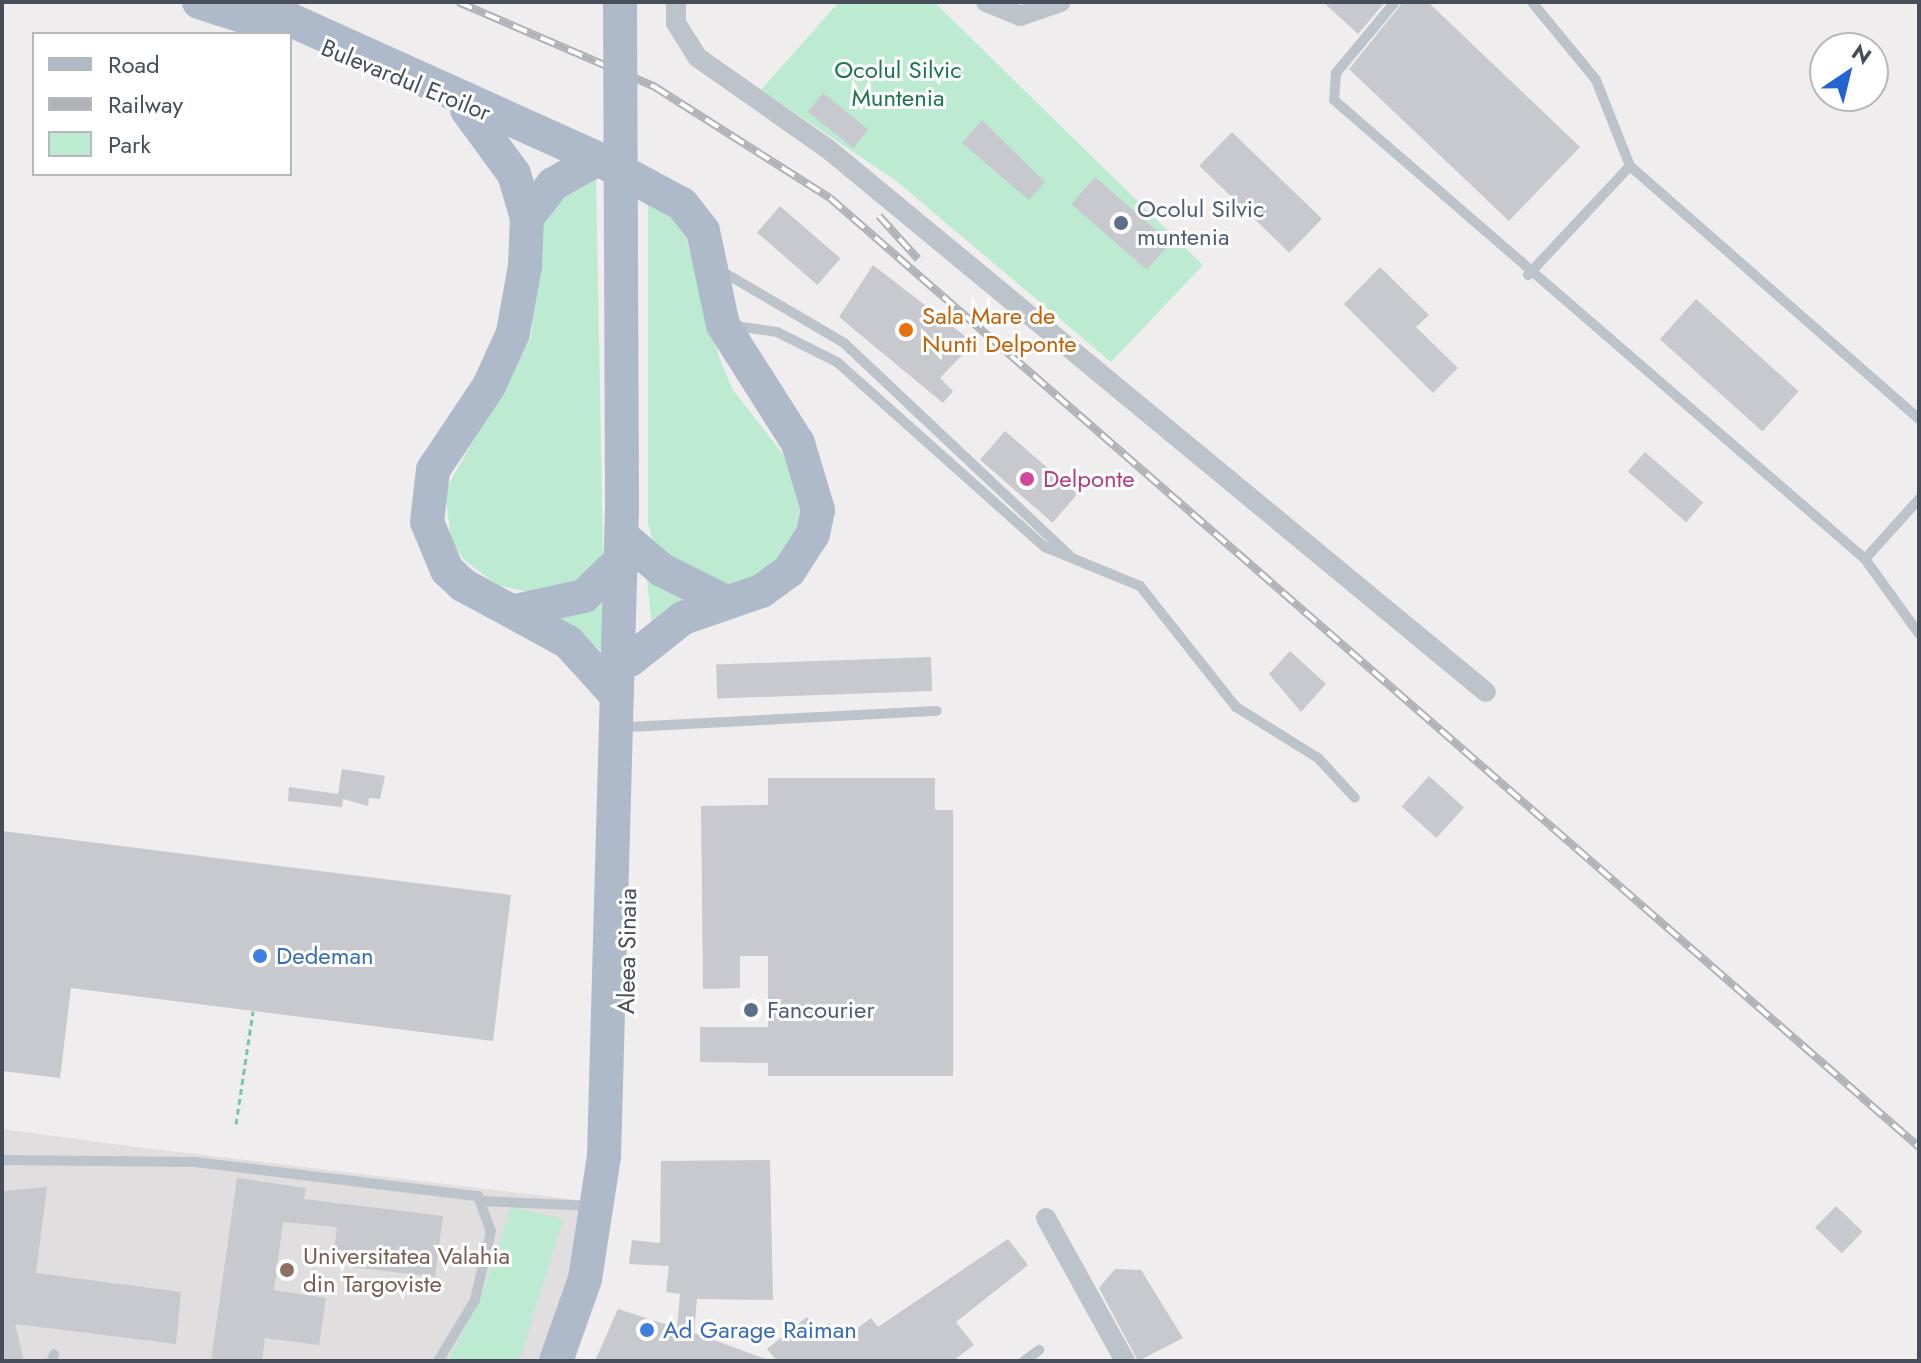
<!DOCTYPE html>
<style>
body{margin:0}
#map{position:relative;width:1921px;height:1363px;overflow:hidden;background:#efeded;font-family:Jost,sans-serif}
div>[style]{position:absolute}
[style*='--x']{left:calc(var(--x)*1px);top:calc(var(--y)*1px);width:calc(var(--w)*1px);rotate:calc(var(--a)*1deg)}
.education>*{inset:0;background:#e0dede}
.green>*{inset:0;background:#bdebd2}
.building>*{inset:0;background:#c7c9cf;transform-origin:0 0}
.path>*{height:3px;margin-top:-1.5px;transform-origin:0;background:repeating-linear-gradient(90deg,#77c7a5 0 6px,transparent 0 10px)}
.service>*{height:10px;margin:-5px;padding:0 5px;transform-origin:5px;border-radius:5px;background:#bcc3cb}
.minor>*{height:20px;margin:-10px;padding:0 10px;transform-origin:10px;border-radius:10px;background:#bcc3cb}
.primary>*{height:34px;margin:-17px;padding:0 17px;transform-origin:17px;border-radius:17px;background:#aebaca}
.rail>*{height:8px;margin-top:-4px;transform-origin:0;background:repeating-linear-gradient(90deg,#fff 0 15px,#afb2b7 0 30px);box-sizing:border-box;border-block:2px solid #afb2b7}
.primary-bridge>*{height:34px;margin:-17px;padding:0 17px;transform-origin:17px;border-radius:17px;background:#aebaca}
.dots>*{width:22px;height:22px;translate:-50% -50%;box-sizing:border-box;border:4px solid #fff;border-radius:50%}
span{translate:-50% -50%;white-space:nowrap;text-align:center;line-height:1.15;-webkit-text-stroke:6px #fff;paint-order:stroke}
.park-label{font-size:24px;color:#1c754e}
.street-label{font-size:24px;color:#464f59}
.service-label{font-size:24px;color:#4e5e75}
.left{translate:0 -50%;text-align:left}
.food-label{font-size:24px;color:#c56008}
.hotel-label{font-size:24px;color:#b23c85}
.shop-label{font-size:24px;color:#366cbe}
.education-label{font-size:24px;color:#785e54}
.frame{position:absolute;inset:0;border:4px solid #464f59;pointer-events:none}
.legend{position:absolute;left:32px;top:32px;width:260px;height:144px;box-sizing:border-box;background:#fff;border:2px solid #b5b9bd;margin:0;padding:10px 14px;list-style:none;font-size:24px;color:#464f59}
.legend li{display:flex;align-items:center;gap:16px;height:40px}
.legend b{width:40px;border:2px solid #b5b9bd}
.north{position:absolute;left:1809px;top:32px;width:80px;height:80px;box-sizing:border-box;background:#fff;border:2px solid #b5b9bd;border-radius:50%;rotate:35deg;font-size:22px;font-weight:700;line-height:32px;text-align:center;color:#464f59}
.north::after{content:'';display:block;margin:auto;width:28px;height:36px;background:#2464d2;clip-path:polygon(50% 0,100% 100%,50% 72%,0 100%)}
</style>
<div id="map">
<div class="education">
<div style="clip-path:polygon(2px 1129px,129px 1146px,586px 1201px,562px 1308px,539px 1361px,2px 1361px)"></div>
</div>
<div class="green">
<div style="clip-path:polygon(839px 2px,934px 2px,1203px 265px,1111px 362px,895px 180px,761px 90px)"></div>
<div style="clip-path:polygon(596px 175px,603px 556px,596px 575px,542px 595px,498px 585px,464px 560px,451px 539px,445px 491px,531px 337px,546px 203px)"></div>
<div style="clip-path:polygon(648px 201px,681px 220px,720px 360px,733px 390px,789px 462px,802px 511px,798px 531px,765px 575px,731px 586px,699px 578px,653px 541px,648px 523px)"></div>
<div style="clip-path:polygon(646px 570px,701px 602px,652px 629px)"></div>
<div style="clip-path:polygon(602px 596px,605px 654px,556px 616px)"></div>
<div style="clip-path:polygon(511px 1207px,563px 1219px,522px 1353px,519px 1361px,448px 1361px,483px 1292px)"></div>
</div>
<div class="building">
<div style="clip-path:polygon(1323px 2px,1385px 2px,1358px 34px)"></div>
<div style="clip-path:polygon(1403px 2px,1428px 2px,1580px 147px,1509px 221px,1349px 69px)"></div>
<div style="left:823px;top:93px;width:58px;height:24px;rotate:39deg"></div>
<div style="clip-path:polygon(982px 120px,1045px 182px,1029px 200px,962px 143px)"></div>
<div style="left:1232px;top:132px;width:125px;height:47px;rotate:44deg"></div>
<div style="left:1095px;top:177px;width:100px;height:36px;rotate:41deg"></div>
<div style="left:780px;top:206px;width:80px;height:35px;rotate:41deg"></div>
<div style="clip-path:polygon(873px 265px,974px 343px,940px 378px,953px 391px,943px 403px,839px 317px)"></div>
<div style="clip-path:polygon(1380px 267px,1429px 315px,1416px 327px,1458px 368px,1433px 393px,1344px 304px)"></div>
<div style="left:1696px;top:299px;width:138px;height:54px;rotate:42deg"></div>
<div style="left:1005px;top:431px;width:96px;height:38px;rotate:41deg"></div>
<div style="left:1645px;top:452px;width:77px;height:26px;rotate:41deg"></div>
<div style="clip-path:polygon(1290px 651px,1326px 684px,1301px 712px,1269px 674px)"></div>
<div style="left:931px;top:657px;width:34px;height:215px;rotate:88deg"></div>
<div style="clip-path:polygon(342px 769px,385px 776px,380px 799px,369px 798px,368px 806px,343px 799px,342px 807px,288px 801px,289px 787px,338px 794px)"></div>
<div style="left:1429px;top:776px;width:47px;height:41px;rotate:42deg"></div>
<div style="clip-path:polygon(768px 778px,935px 778px,935px 810px,953px 810px,953px 1076px,768px 1076px,768px 1063px,700px 1062px,700px 1027px,768px 1027px,768px 956px,740px 956px,740px 988px,703px 989px,701px 806px,768px 805px)"></div>
<div style="clip-path:polygon(2px 831px,511px 895px,493px 1041px,71px 988px,60px 1078px,2px 1071px)"></div>
<div style="clip-path:polygon(770px 1160px,773px 1300px,697px 1299px,694px 1333px,772px 1361px,595px 1361px,618px 1309px,677px 1328px,680px 1294px,666px 1292px,669px 1266px,629px 1264px,632px 1240px,660px 1243px,661px 1161px)"></div>
<div style="clip-path:polygon(237px 1178px,306px 1188px,304px 1199px,443px 1216px,435px 1277px,352px 1267px,354px 1253px,334px 1251px,337px 1227px,283px 1222px,274px 1290px,326px 1298px,319px 1345px,265px 1338px,262px 1361px,211px 1361px)"></div>
<div style="clip-path:polygon(47px 1187px,36px 1273px,181px 1292px,176px 1344px,15px 1324px,24px 1361px,2px 1361px,2px 1191px)"></div>
<div style="left:1836px;top:1206px;width:37px;height:30px;rotate:44deg"></div>
<div style="clip-path:polygon(1008px 1239px,1028px 1265px,956px 1322px,974px 1345px,953px 1361px,777px 1361px,767px 1349px,807px 1317px,819px 1331px,829px 1323px,842px 1340px,871px 1318px,878px 1327px)"></div>
<div style="clip-path:polygon(1115px 1269px,1141px 1270px,1183px 1338px,1138px 1361px,1099px 1288px)"></div>
</div>
<div class="path">
<div style="--x:236;--y:1124;--w:114;--a:-81.4"></div>
</div>
<div class="service">
<div style="--x:1395;--y:2;--w:92;--a:129.7"></div>
<div style="--x:1336;--y:73;--w:27;--a:94"></div>
<div style="--x:1334;--y:100;--w:702;--a:40.84"></div>
<div style="--x:1865;--y:559;--w:92;--a:54.2"></div>
<div style="--x:1532;--y:2;--w:101;--a:50.6"></div>
<div style="--x:1596;--y:80;--w:92;--a:68.4"></div>
<div style="--x:1630;--y:166;--w:384;--a:41.2"></div>
<div style="--x:718;--y:269;--w:146;--a:30.4"></div>
<div style="--x:844;--y:343;--w:309;--a:43.3"></div>
<div style="--x:1528;--y:275;--w:149;--a:-46.9"></div>
<div style="--x:729;--y:325;--w:49;--a:8.3"></div>
<div style="--x:777;--y:332;--w:67;--a:26.6"></div>
<div style="--x:837;--y:362;--w:278;--a:41.7"></div>
<div style="--x:1045;--y:547;--w:103;--a:22.3"></div>
<div style="--x:1140;--y:586;--w:154;--a:51.6"></div>
<div style="--x:1236;--y:707;--w:97;--a:31.9"></div>
<div style="--x:1318;--y:758;--w:54;--a:47.2"></div>
<div style="--x:1865;--y:559;--w:81;--a:-48"></div>
<div style="--x:629;--y:727;--w:308;--a:-3"></div>
<div style="--x:2;--y:1160;--w:193;--a:0.6"></div>
<div style="--x:195;--y:1162;--w:285;--a:6.9"></div>
<div style="--x:478;--y:1196;--w:37;--a:70"></div>
<div style="--x:491;--y:1231;--w:71;--a:103.1"></div>
<div style="--x:475;--y:1300;--w:71;--a:121.2"></div>
<div style="--x:483;--y:1201;--w:109;--a:2.6"></div>
<div style="--x:52;--y:1361;--w:7;--a:-74"></div>
<div style="--x:1024;--y:1361;--w:19;--a:-36"></div>
</div>
<div class="minor">
<div style="--x:676;--y:2;--w:21;--a:90"></div>
<div style="--x:676;--y:23;--w:40;--a:58"></div>
<div style="--x:697;--y:57;--w:160;--a:35.1"></div>
<div style="--x:828;--y:149;--w:853;--a:39.53"></div>
<div style="--x:986;--y:2;--w:37;--a:22"></div>
<div style="--x:1020;--y:16;--w:43;--a:-18.9"></div>
<div style="--x:1046;--y:1218;--w:163;--a:61.1"></div>
</div>
<div class="primary">
<div style="--x:199;--y:2;--w:75;--a:17.9"></div>
<div style="--x:251;--y:2;--w:381;--a:24.3"></div>
<div style="--x:598;--y:159;--w:95;--a:28.2"></div>
<div style="--x:682;--y:204;--w:34;--a:52"></div>
<div style="--x:703;--y:231;--w:96;--a:78"></div>
<div style="--x:723;--y:325;--w:140;--a:57.6"></div>
<div style="--x:798;--y:443;--w:70;--a:73.4"></div>
<div style="--x:818;--y:510;--w:25;--a:102"></div>
<div style="--x:813;--y:534;--w:44;--a:123"></div>
<div style="--x:789;--y:571;--w:34;--a:144"></div>
<div style="--x:761;--y:591;--w:83;--a:160.9"></div>
<div style="--x:683;--y:618;--w:68;--a:141.6"></div>
<div style="--x:467;--y:110;--w:79;--a:53.7"></div>
<div style="--x:514;--y:174;--w:46;--a:73.5"></div>
<div style="--x:527;--y:218;--w:48;--a:92.4"></div>
<div style="--x:525;--y:266;--w:68;--a:100.2"></div>
<div style="--x:513;--y:333;--w:58;--a:114.4"></div>
<div style="--x:489;--y:386;--w:101;--a:123.7"></div>
<div style="--x:433;--y:470;--w:52;--a:96.6"></div>
<div style="--x:427;--y:522;--w:52;--a:67.4"></div>
<div style="--x:447;--y:570;--w:22;--a:43"></div>
<div style="--x:463;--y:585;--w:119;--a:28.5"></div>
<div style="--x:568;--y:642;--w:72;--a:47.8"></div>
<div style="--x:527;--y:218;--w:43;--a:-52.6"></div>
<div style="--x:553;--y:184;--w:51;--a:-29.1"></div>
<div style="--x:622;--y:536;--w:52;--a:40.4"></div>
<div style="--x:662;--y:570;--w:72;--a:26.6"></div>
<div style="--x:515;--y:611;--w:71;--a:-12.3"></div>
<div style="--x:584;--y:596;--w:45;--a:-44.1"></div>
<div style="--x:556;--y:1361;--w:87;--a:-70.5"></div>
<div style="--x:585;--y:1279;--w:124;--a:-81.2"></div>
<div style="--x:604;--y:1156;--w:649;--a:-88.41"></div>
</div>
<div class="rail">
<div style="--x:458;--y:2;--w:215;--a:23.3"></div>
<div style="--x:655;--y:87;--w:207;--a:32.4"></div>
<div style="--x:830;--y:198;--w:1444;--a:41.07"></div>
<div style="--x:879;--y:216;--w:58;--a:47.8"></div>
</div>
<div class="primary-bridge">
<div style="--x:620;--y:2;--w:505;--a:89.77"></div>
</div>
<div class="dots">
<div style="left:1121px;top:223px;background:#5c6f8a"></div>
<div style="left:906px;top:330px;background:#e8710a"></div>
<div style="left:1027px;top:479px;background:#d1479c"></div>
<div style="left:260px;top:956px;background:#3f7fe0"></div>
<div style="left:751px;top:1010px;background:#5c6f8a"></div>
<div style="left:287px;top:1270px;background:#8d6e63"></div>
<div style="left:647px;top:1330px;background:#3f7fe0"></div>
</div>
<div class="park-label">
<span style="left:898px;top:84px">Ocolul Silvic<br>Muntenia</span>
</div>
<div class="street-label">
<span style="left:406px;top:80px;rotate:22deg">Bulevardul Eroilor</span>
<span style="left:627px;top:951px;rotate:-89deg">Aleea Sinaia</span>
</div>
<div class="service-label">
<span class="left" style="left:1137px;top:223px">Ocolul Silvic<br>muntenia</span>
<span class="left" style="left:767px;top:1010px">Fancourier</span>
</div>
<div class="food-label">
<span class="left" style="left:922px;top:330px">Sala Mare de<br>Nunti Delponte</span>
</div>
<div class="hotel-label">
<span class="left" style="left:1043px;top:479px">Delponte</span>
</div>
<div class="shop-label">
<span class="left" style="left:276px;top:956px">Dedeman</span>
<span class="left" style="left:663px;top:1330px">Ad Garage Raiman</span>
</div>
<div class="education-label">
<span class="left" style="left:303px;top:1270px">Universitatea Valahia<br>din Targoviste</span>
</div>
<div class="frame"></div>
<ul class="legend">
<li><b style="height:10px;background:#aebaca"></b>Road</li>
<li><b style="height:10px;background:#afb2b7"></b>Railway</li>
<li><b style="height:22px;background:#bdebd2"></b>Park</li>
</ul>
<div class="north">N</div>
</div>
